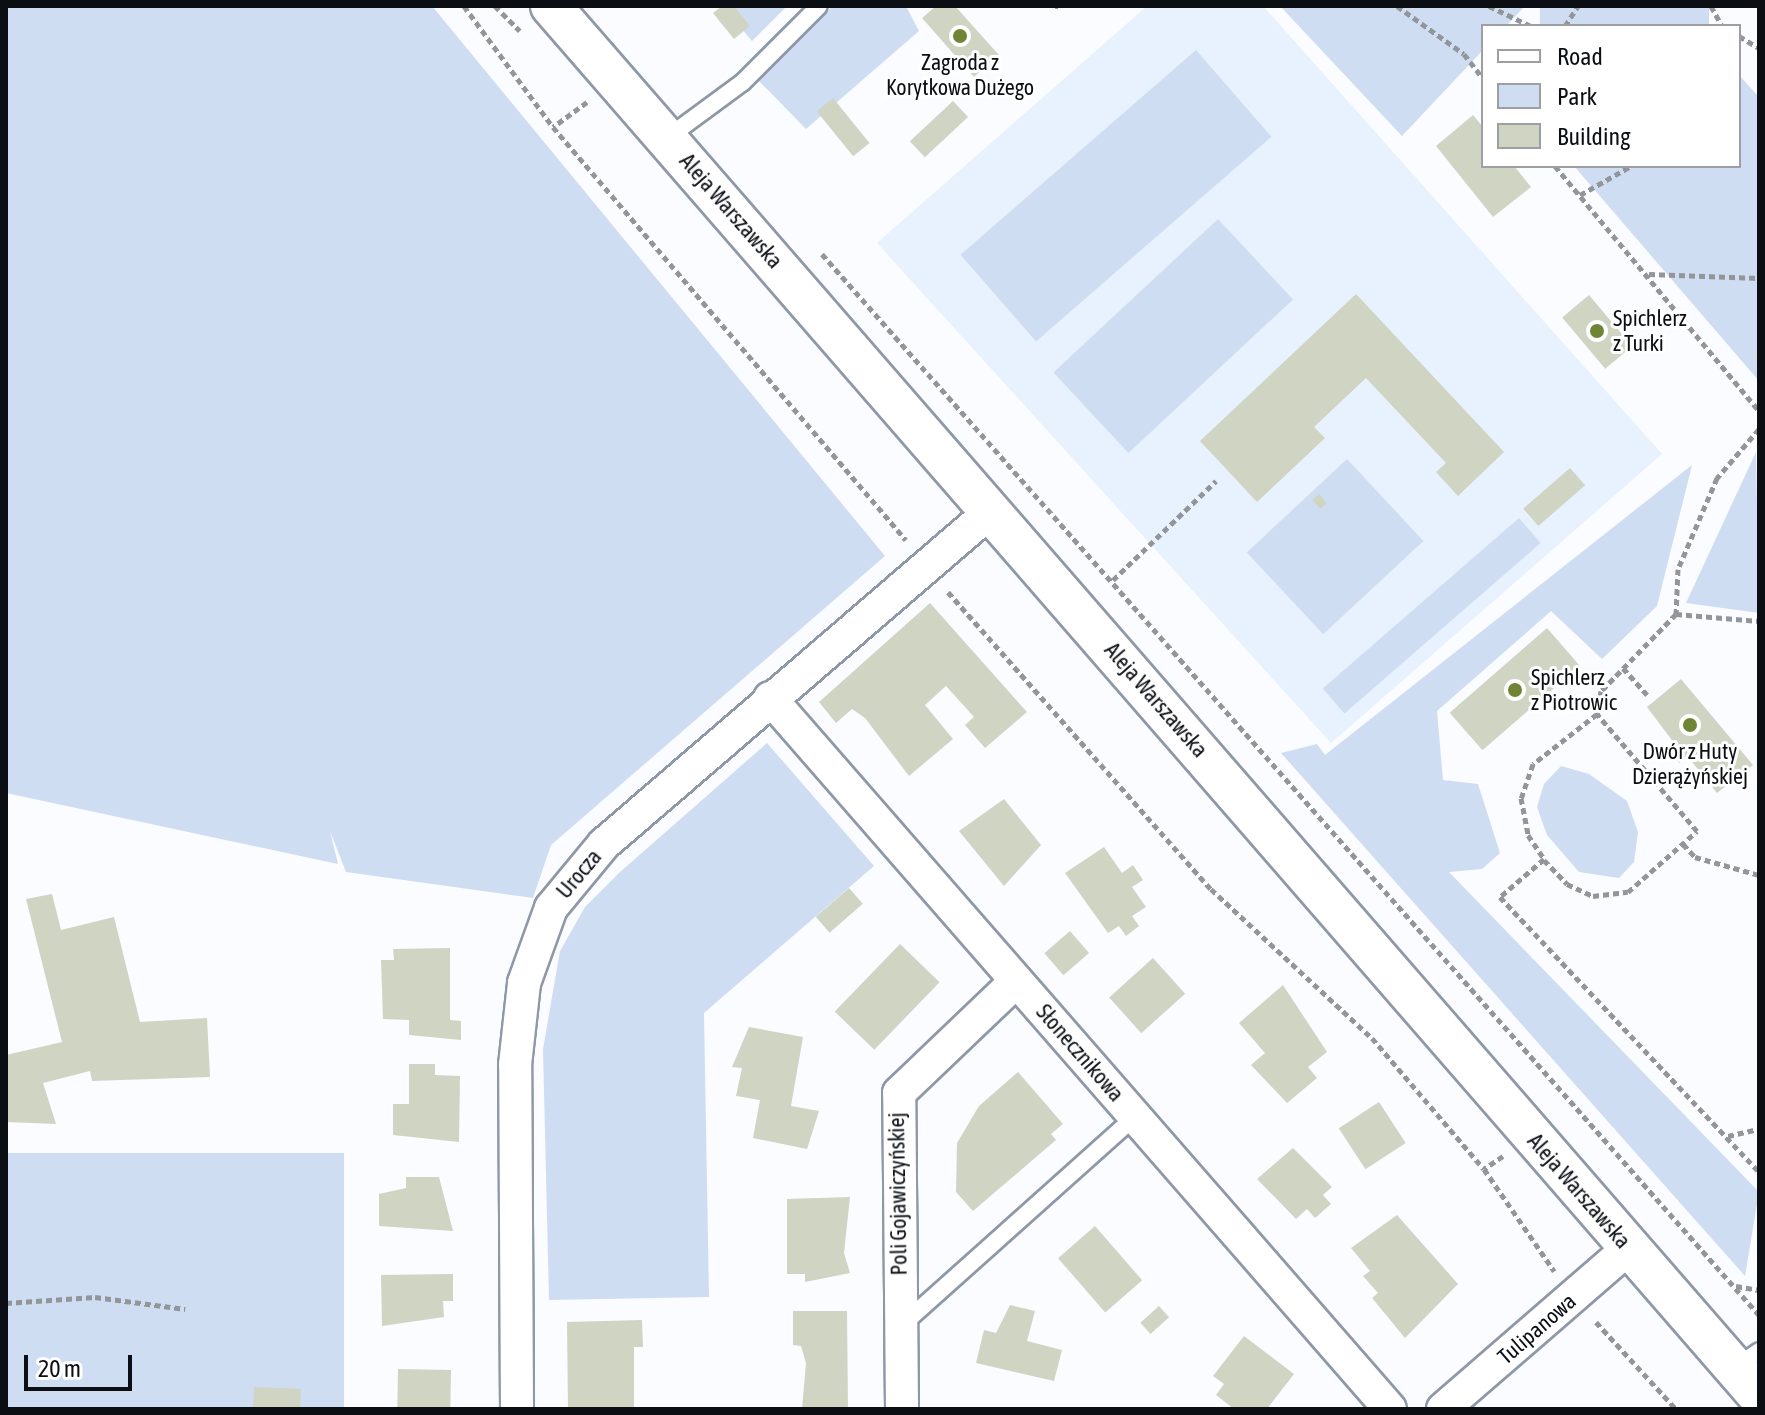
<!DOCTYPE html>
<meta charset="utf-8">
<style>
body{margin:0}
#map{position:relative;width:1765px;height:1415px;overflow:hidden;background:#fafcff;font-family:"Asap Condensed",sans-serif}
div>[style]{position:absolute}
[style*='--x']{left:calc(var(--x)*1px);top:calc(var(--y)*1px);width:calc(var(--w)*1px);rotate:calc(var(--a)*1deg)}
.built>*{inset:0;background:#e8f1fe}
.green>*{inset:0;background:#cfddf2;transform-origin:0 0}
.building>*{inset:0;background:#cfd4c3;transform-origin:0 0}
.path>*{height:5px;margin-top:-2.5px;transform-origin:0;background:repeating-linear-gradient(90deg,#929599 0 6px,transparent 0 10px)}
.roads{filter:drop-shadow(2px 0 #8f98a7) drop-shadow(-2px 0 #8f98a7) drop-shadow(0 2px #8f98a7) drop-shadow(0 -2px #8f98a7)}
.service>*{height:16px;margin:-8px;padding:0 8px;transform-origin:8px;border-radius:8px;background:#fff}
.minor>*{height:32px;margin:-16px;padding:0 16px;transform-origin:16px;border-radius:16px;background:#fff}
.tertiary>*{height:40px;margin:-20px;padding:0 20px;transform-origin:20px;border-radius:20px;background:#fff}
.dots>*{width:22px;height:22px;translate:-50% -50%;box-sizing:border-box;border:4px solid #fff;border-radius:50%}
span{translate:-50% -50%;white-space:nowrap;text-align:center;line-height:1.15;-webkit-text-stroke:6px #fff;paint-order:stroke}
.poi-label{font-size:22px;color:#0b0e13}
.left{translate:0 -50%;text-align:left}
.street-label{font-size:22px;color:#0b0e13}
.frame{position:absolute;inset:0;border:8px solid #0b0e13;pointer-events:none}
.legend{position:absolute;left:1481px;top:24px;width:260px;height:144px;box-sizing:border-box;background:#fff;border:2px solid #9d9fa1;margin:0;padding:10px 14px;list-style:none;font-size:24px;color:#0b0e13}
.legend li{display:flex;align-items:center;gap:16px;height:40px}
.legend b{width:40px;border:2px solid #9d9fa1}
.scale{position:absolute;left:24px;top:1355px;width:108px;height:36px;box-sizing:border-box;border:4px solid #0b0e13;border-top:0;padding-left:10px;font-size:24px;line-height:28px;white-space:nowrap;color:#0b0e13;-webkit-text-stroke:6px #fff;paint-order:stroke}
</style>
<div id="map">
<div class="built">
<div style="clip-path:polygon(1147px 6px,1263px 6px,1662px 454px,1331px 743px,877px 243px)"></div>
</div>
<div class="green">
<div style="clip-path:polygon(6px 6px,432px 6px,885px 556px,551px 845px,533px 898px,346px 872px,330px 831px,338px 864px,6px 793px)"></div>
<div style="clip-path:polygon(722px 6px,787px 6px,752px 41px)"></div>
<div style="clip-path:polygon(833px 6px,906px 6px,919px 31px,806px 129px,756px 78px)"></div>
<div style="clip-path:polygon(1280px 6px,1525px 6px,1506px 26px,1483px 26px,1483px 50px,1402px 136px)"></div>
<div style="left:1540px;top:6px;width:169px;height:28px"></div>
<div style="left:1196px;top:50px;width:115px;height:312px;rotate:49deg"></div>
<div style="clip-path:polygon(1739px 75px,1759px 97px,1759px 381px,1574px 166px,1739px 166px)"></div>
<div style="left:1218px;top:219px;width:110px;height:225px;rotate:47deg"></div>
<div style="clip-path:polygon(1756px 452px,1759px 613px,1686px 603px)"></div>
<div style="left:1347px;top:459px;width:112px;height:137px;rotate:47deg"></div>
<div style="clip-path:polygon(1692px 465px,1657px 606px,1602px 659px,1551px 611px,1437px 711px,1443px 780px,1478px 784px,1500px 853px,1482px 869px,1449px 872px,1759px 1192px,1745px 1276px,1281px 753px,1317px 744px,1325px 755px)"></div>
<div style="left:1519px;top:518px;width:33px;height:260px;rotate:49deg"></div>
<div style="clip-path:polygon(767px 743px,874px 866px,704px 1013px,709px 1297px,549px 1300px,543px 1049px,560px 951px,585px 907px,619px 873px)"></div>
<div style="clip-path:polygon(1561px 766px,1589px 774px,1627px 801px,1638px 832px,1634px 862px,1619px 878px,1579px 872px,1547px 835px,1537px 807px,1544px 784px)"></div>
<div style="left:6px;top:1153px;width:338px;height:256px"></div>
</div>
<div class="building">
<div style="clip-path:polygon(722px 6px,734px 6px,750px 26px,734px 39px,713px 13px)"></div>
<div style="clip-path:polygon(936px 6px,955px 6px,999px 55px,974px 77px,922px 18px)"></div>
<div style="left:833px;top:98px;width:58px;height:21px;rotate:51deg"></div>
<div style="left:953px;top:101px;width:22px;height:59px;rotate:47deg"></div>
<div style="clip-path:polygon(1473px 115px,1483px 127px,1483px 166px,1514px 166px,1531px 187px,1493px 217px,1436px 146px)"></div>
<div style="clip-path:polygon(1356px 294px,1504px 452px,1458px 496px,1436px 472px,1446px 463px,1366px 378px,1314px 427px,1325px 438px,1257px 502px,1200px 441px)"></div>
<div style="left:1589px;top:295px;width:67px;height:35px;rotate:50deg"></div>
<div style="left:1570px;top:468px;width:23px;height:62px;rotate:49deg"></div>
<div style="left:1319px;top:494px;width:12px;height:9px;rotate:48deg"></div>
<div style="clip-path:polygon(930px 603px,1027px 712px,985px 748px,965px 725px,974px 717px,946px 686px,925px 705px,953px 739px,909px 776px,865px 718px,852px 709px,836px 723px,819px 702px)"></div>
<div style="left:1547px;top:628px;width:50px;height:129px;rotate:49deg"></div>
<div style="clip-path:polygon(1681px 679px,1753px 765px,1717px 793px,1688px 757px,1679px 763px,1667px 748px,1674px 743px,1647px 707px)"></div>
<div style="clip-path:polygon(1004px 799px,1041px 845px,1004px 886px,959px 831px)"></div>
<div style="clip-path:polygon(1104px 847px,1122px 873px,1133px 865px,1143px 880px,1132px 887px,1146px 907px,1132px 916px,1139px 926px,1126px 936px,1119px 926px,1108px 933px,1065px 873px)"></div>
<div style="left:849px;top:888px;width:21px;height:44px;rotate:49deg"></div>
<div style="clip-path:polygon(52px 894px,61px 930px,114px 917px,140px 1022px,207px 1018px,210px 1077px,92px 1081px,90px 1071px,43px 1083px,56px 1124px,6px 1122px,6px 1055px,62px 1042px,26px 899px)"></div>
<div style="left:1070px;top:931px;width:29px;height:34px;rotate:49deg"></div>
<div style="left:900px;top:944px;width:55px;height:94px;rotate:44deg"></div>
<div style="clip-path:polygon(450px 948px,450px 1020px,461px 1021px,461px 1040px,409px 1035px,409px 1020px,383px 1019px,381px 960px,394px 960px,393px 949px)"></div>
<div style="left:1153px;top:958px;width:48px;height:59px;rotate:48deg"></div>
<div style="clip-path:polygon(1283px 985px,1327px 1052px,1308px 1067px,1317px 1078px,1287px 1103px,1251px 1065px,1265px 1053px,1239px 1023px)"></div>
<div style="clip-path:polygon(749px 1027px,803px 1037px,791px 1106px,819px 1111px,807px 1149px,753px 1138px,760px 1100px,736px 1096px,742px 1068px,732px 1067px)"></div>
<div style="clip-path:polygon(409px 1064px,435px 1064px,435px 1075px,460px 1076px,459px 1142px,393px 1135px,393px 1104px,409px 1104px)"></div>
<div style="clip-path:polygon(1018px 1072px,1063px 1124px,1051px 1134px,1056px 1140px,973px 1211px,956px 1192px,957px 1143px,979px 1106px)"></div>
<div style="left:1379px;top:1102px;width:49px;height:48px;rotate:57deg"></div>
<div style="clip-path:polygon(1293px 1148px,1332px 1187px,1323px 1195px,1331px 1204px,1315px 1218px,1307px 1209px,1296px 1219px,1257px 1179px)"></div>
<div style="clip-path:polygon(406px 1177px,439px 1177px,453px 1231px,379px 1226px,379px 1194px,406px 1188px)"></div>
<div style="clip-path:polygon(850px 1197px,844px 1253px,850px 1273px,805px 1282px,805px 1274px,787px 1274px,787px 1199px)"></div>
<div style="clip-path:polygon(1397px 1215px,1458px 1284px,1405px 1338px,1372px 1298px,1378px 1293px,1363px 1276px,1370px 1271px,1351px 1248px)"></div>
<div style="left:1095px;top:1226px;width:72px;height:49px;rotate:49deg"></div>
<div style="clip-path:polygon(453px 1274px,453px 1301px,443px 1301px,444px 1317px,382px 1326px,381px 1275px)"></div>
<div style="clip-path:polygon(1010px 1305px,1035px 1311px,1027px 1341px,1062px 1350px,1054px 1381px,976px 1363px,984px 1330px,996px 1333px)"></div>
<div style="left:1159px;top:1306px;width:15px;height:25px;rotate:48deg"></div>
<div style="clip-path:polygon(793px 1311px,847px 1311px,848px 1409px,802px 1409px,806px 1363px,801px 1346px,793px 1345px)"></div>
<div style="clip-path:polygon(642px 1320px,643px 1347px,634px 1347px,634px 1409px,568px 1409px,567px 1322px)"></div>
<div style="clip-path:polygon(1244px 1336px,1294px 1374px,1267px 1409px,1234px 1409px,1216px 1395px,1224px 1384px,1213px 1376px)"></div>
<div style="left:398px;top:1369px;width:53px;height:40px;rotate:1deg"></div>
<div style="left:254px;top:1387px;width:47px;height:22px;rotate:2deg"></div>
</div>
<div class="path">
<div style="--x:464;--y:6;--w:150;--a:53.7"></div>
<div style="--x:495;--y:6;--w:35;--a:45"></div>
<div style="--x:1055;--y:6;--w:3;--a:0"></div>
<div style="--x:1397;--y:6;--w:82;--a:35.6"></div>
<div style="--x:1464;--y:54;--w:31;--a:52"></div>
<div style="--x:1489;--y:6;--w:47;--a:25.5"></div>
<div style="--x:1711;--y:6;--w:23;--a:61"></div>
<div style="--x:1565;--y:26;--w:24;--a:-57"></div>
<div style="--x:1739;--y:36;--w:23;--a:31"></div>
<div style="--x:587;--y:102;--w:42;--a:143.7"></div>
<div style="--x:553;--y:127;--w:543;--a:49.48"></div>
<div style="--x:1555;--y:166;--w:319;--a:50.2"></div>
<div style="--x:1580;--y:195;--w:59;--a:-29.6"></div>
<div style="--x:822;--y:254;--w:1416;--a:48.55"></div>
<div style="--x:1649;--y:274;--w:110;--a:2.1"></div>
<div style="--x:1759;--y:429;--w:65;--a:130.6"></div>
<div style="--x:1717;--y:478;--w:99;--a:113.2"></div>
<div style="--x:1678;--y:569;--w:45;--a:92.5"></div>
<div style="--x:1676;--y:614;--w:107;--a:134.2"></div>
<div style="--x:1601;--y:691;--w:23;--a:100"></div>
<div style="--x:1597;--y:714;--w:81;--a:142"></div>
<div style="--x:1533;--y:764;--w:36;--a:109"></div>
<div style="--x:1521;--y:798;--w:38;--a:79"></div>
<div style="--x:1528;--y:835;--w:29;--a:56"></div>
<div style="--x:1544;--y:859;--w:58;--a:139.2"></div>
<div style="--x:1500;--y:897;--w:378;--a:46.7"></div>
<div style="--x:1113;--y:580;--w:143;--a:-43.9"></div>
<div style="--x:948;--y:592;--w:397;--a:48.5"></div>
<div style="--x:1211;--y:889;--w:219;--a:42.8"></div>
<div style="--x:1372;--y:1038;--w:172;--a:49.5"></div>
<div style="--x:1676;--y:614;--w:83;--a:4.8"></div>
<div style="--x:1623;--y:668;--w:36;--a:48"></div>
<div style="--x:1683;--y:844;--w:18;--a:47"></div>
<div style="--x:1695;--y:857;--w:66;--a:15.7"></div>
<div style="--x:1544;--y:860;--w:33;--a:46"></div>
<div style="--x:1567;--y:884;--w:29;--a:25"></div>
<div style="--x:1593;--y:896;--w:35;--a:-7"></div>
<div style="--x:1628;--y:892;--w:92;--a:-41.5"></div>
<div style="--x:1697;--y:831;--w:154;--a:-130.5"></div>
<div style="--x:1728;--y:1136;--w:32;--a:-13"></div>
<div style="--x:1503;--y:1156;--w:23;--a:146"></div>
<div style="--x:1484;--y:1169;--w:124;--a:55.5"></div>
<div style="--x:1736;--y:1286;--w:23;--a:10"></div>
<div style="--x:6;--y:1303;--w:89;--a:-3.9"></div>
<div style="--x:95;--y:1297;--w:91;--a:7.6"></div>
<div style="--x:1596;--y:1322;--w:118;--a:47.4"></div>
</div>
<div class="roads">
<div class="service">
<div style="--x:667;--y:138;--w:94;--a:-36.4"></div>
<div style="--x:743;--y:82;--w:107;--a:-45"></div>
<div style="--x:902;--y:1325;--w:312;--a:-41.8"></div>
<div style="--x:1735;--y:1368;--w:29;--a:-35"></div>
</div>
<div class="minor">
<div style="--x:770;--y:698;--w:943;--a:48.91"></div>
<div style="--x:517;--y:1409;--w:344;--a:-90.3"></div>
<div style="--x:515;--y:1065;--w:82;--a:-83.7"></div>
<div style="--x:524;--y:983;--w:80;--a:-70.2"></div>
<div style="--x:551;--y:908;--w:83;--a:-50.4"></div>
<div style="--x:604;--y:844;--w:511;--a:-40.71"></div>
<div style="--x:902;--y:1409;--w:316;--a:-90.5"></div>
<div style="--x:899;--y:1093;--w:162;--a:-43.7"></div>
<div style="--x:1443;--y:1409;--w:246;--a:-40.9"></div>
</div>
<div class="tertiary">
<div style="--x:551;--y:6;--w:1842;--a:49.01"></div>
</div>
</div>
<div class="dots">
<div style="left:960px;top:36px;background:#6f8435"></div>
<div style="left:1597px;top:331px;background:#6f8435"></div>
<div style="left:1515px;top:690px;background:#6f8435"></div>
<div style="left:1690px;top:725px;background:#6f8435"></div>
</div>
<div class="poi-label">
<span style="left:960px;top:75px">Zagroda z<br>Korytkowa Dużego</span>
<span class="left" style="left:1613px;top:331px">Spichlerz<br>z Turki</span>
<span class="left" style="left:1531px;top:690px">Spichlerz<br>z Piotrowic</span>
<span style="left:1690px;top:764px">Dwór z Huty<br>Dzierążyńskiej</span>
</div>
<div class="street-label">
<span style="left:731px;top:211px;rotate:49deg">Aleja Warszawska</span>
<span style="left:1156px;top:700px;rotate:49deg">Aleja Warszawska</span>
<span style="left:579px;top:874px;rotate:-50deg">Urocza</span>
<span style="left:1080px;top:1053px;rotate:49deg">Słonecznikowa</span>
<span style="left:1579px;top:1191px;rotate:49deg">Aleja Warszawska</span>
<span style="left:898px;top:1194px;rotate:-91deg">Poli Gojawiczyńskiej</span>
<span style="left:1537px;top:1329px;rotate:-41deg">Tulipanowa</span>
</div>
<div class="frame"></div>
<ul class="legend">
<li><b style="height:10px;background:#fff"></b>Road</li>
<li><b style="height:22px;background:#cfddf2"></b>Park</li>
<li><b style="height:22px;background:#cfd4c3"></b>Building</li>
</ul>
<div class="scale">20 m</div>
</div>
